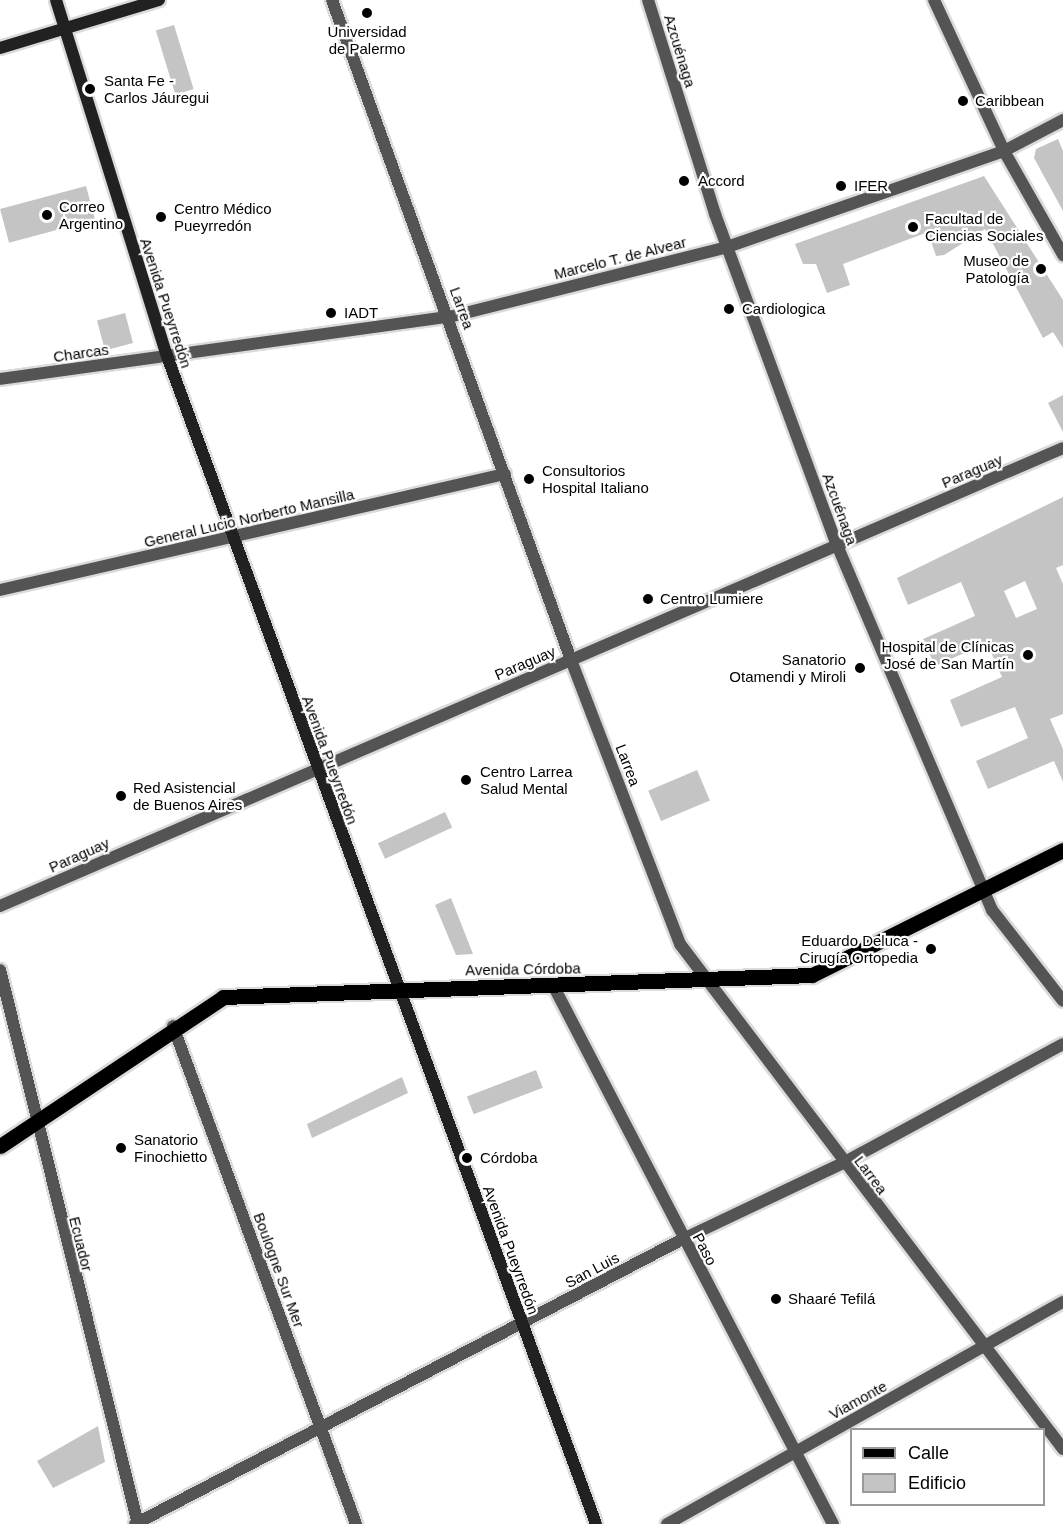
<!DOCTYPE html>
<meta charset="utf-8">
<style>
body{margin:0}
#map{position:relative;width:1063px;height:1524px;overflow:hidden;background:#fff;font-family:Arial,sans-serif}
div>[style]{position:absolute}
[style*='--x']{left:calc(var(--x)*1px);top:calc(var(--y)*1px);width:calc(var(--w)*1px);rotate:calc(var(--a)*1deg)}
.building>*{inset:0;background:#c4c4c4;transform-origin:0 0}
.roads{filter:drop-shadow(2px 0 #dbdbdb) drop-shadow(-2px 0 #dbdbdb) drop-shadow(0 2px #dbdbdb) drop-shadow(0 -2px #dbdbdb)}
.street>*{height:12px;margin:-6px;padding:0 6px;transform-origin:6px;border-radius:6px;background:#545454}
.secondary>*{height:12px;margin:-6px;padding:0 6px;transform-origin:6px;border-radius:6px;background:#212121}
.primary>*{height:15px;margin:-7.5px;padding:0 7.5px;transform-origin:7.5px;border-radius:7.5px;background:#000}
.dots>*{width:16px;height:16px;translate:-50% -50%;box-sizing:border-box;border:3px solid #fff;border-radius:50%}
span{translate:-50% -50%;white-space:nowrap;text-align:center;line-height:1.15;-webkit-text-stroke:4.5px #fff;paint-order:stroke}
.poi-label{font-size:15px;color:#000}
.left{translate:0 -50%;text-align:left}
.right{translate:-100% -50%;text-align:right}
.street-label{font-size:15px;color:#000}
.legend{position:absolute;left:850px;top:1428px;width:195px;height:78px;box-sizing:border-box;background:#fff;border:2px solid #999;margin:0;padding:8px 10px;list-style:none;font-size:18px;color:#000}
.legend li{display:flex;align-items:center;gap:12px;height:30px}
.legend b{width:30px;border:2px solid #999}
</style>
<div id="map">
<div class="building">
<div style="left:174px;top:25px;width:67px;height:19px;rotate:73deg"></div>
<div style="clip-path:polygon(1058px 139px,1063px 151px,1063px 211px,1034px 158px,1036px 149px)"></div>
<div style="clip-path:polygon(984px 176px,1063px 300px,1063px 348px,1053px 332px,1043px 338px,985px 229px,944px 255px,936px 256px,928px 232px,843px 264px,850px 285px,827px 293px,816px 264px,803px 264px,795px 244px)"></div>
<div style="left:86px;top:186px;width:35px;height:89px;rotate:75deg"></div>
<div style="left:125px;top:313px;width:31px;height:29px;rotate:75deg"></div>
<div style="clip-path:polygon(1063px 395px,1063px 432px,1048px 403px)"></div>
<div style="clip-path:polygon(evenodd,1063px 497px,1063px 565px,1056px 568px,1063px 584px,1063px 714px,1050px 719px,1063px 749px,1063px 782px,1054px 761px,988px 789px,976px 761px,1028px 738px,1015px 707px,961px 727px,950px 700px,1002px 677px,987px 643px,935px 666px,923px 639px,975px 616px,961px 582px,908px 605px,897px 578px,1063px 497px,1025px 581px,1037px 609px,1016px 618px,1004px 591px,1025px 581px)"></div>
<div style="left:697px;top:770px;width:33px;height:53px;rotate:67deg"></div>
<div style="left:445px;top:812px;width:17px;height:74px;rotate:65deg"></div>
<div style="clip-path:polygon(451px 898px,473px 954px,456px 955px,435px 905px)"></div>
<div style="left:536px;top:1070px;width:19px;height:74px;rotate:69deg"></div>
<div style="clip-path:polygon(402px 1077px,408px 1093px,312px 1138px,307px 1124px)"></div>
<div style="clip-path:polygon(98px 1426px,105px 1462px,53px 1488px,37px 1461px)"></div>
</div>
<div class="roads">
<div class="street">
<div style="--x:332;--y:0;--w:702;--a:70.09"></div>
<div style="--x:571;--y:660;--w:304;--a:69"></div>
<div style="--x:680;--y:944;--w:634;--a:52.82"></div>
<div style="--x:648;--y:0;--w:224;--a:72.6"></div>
<div style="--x:715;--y:214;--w:353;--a:69.8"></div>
<div style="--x:837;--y:545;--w:397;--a:67"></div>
<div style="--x:992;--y:910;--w:115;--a:52"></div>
<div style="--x:934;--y:0;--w:166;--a:65.1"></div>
<div style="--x:1004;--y:151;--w:120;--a:60.4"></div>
<div style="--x:0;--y:379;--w:453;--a:-7.9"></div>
<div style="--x:449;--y:317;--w:287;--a:-14.1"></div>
<div style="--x:727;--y:247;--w:293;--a:-19.1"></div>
<div style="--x:1004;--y:151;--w:67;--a:-27.7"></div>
<div style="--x:0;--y:590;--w:518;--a:-12.94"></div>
<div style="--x:0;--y:906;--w:1157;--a:-23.31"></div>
<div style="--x:0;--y:970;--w:571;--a:76.01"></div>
<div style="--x:554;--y:987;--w:605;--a:62.55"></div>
<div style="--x:173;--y:1026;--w:531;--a:69.82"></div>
<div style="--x:135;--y:1524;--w:618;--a:-27.48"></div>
<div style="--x:683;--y:1239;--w:177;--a:-25.4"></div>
<div style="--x:843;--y:1163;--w:250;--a:-28.4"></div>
<div style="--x:667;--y:1524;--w:454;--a:-29.3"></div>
</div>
<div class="secondary">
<div style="--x:56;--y:0;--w:373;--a:72.7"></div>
<div style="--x:167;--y:356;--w:1244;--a:69.83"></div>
<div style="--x:0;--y:48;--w:166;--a:-16.8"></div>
</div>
<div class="primary">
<div style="--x:0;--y:1146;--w:268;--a:-33.7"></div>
<div style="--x:223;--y:997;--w:589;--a:-2.14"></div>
<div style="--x:812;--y:975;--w:280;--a:-26.5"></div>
</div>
</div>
<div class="dots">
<div style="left:367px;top:13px;background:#000"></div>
<div style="left:90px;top:89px;background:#000"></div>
<div style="left:963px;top:101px;background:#000"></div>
<div style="left:684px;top:181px;background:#000"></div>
<div style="left:841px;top:186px;background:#000"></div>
<div style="left:47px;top:215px;background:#000"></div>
<div style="left:161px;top:217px;background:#000"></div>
<div style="left:913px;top:227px;background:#000"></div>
<div style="left:1041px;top:269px;background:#000"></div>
<div style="left:729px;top:309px;background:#000"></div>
<div style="left:331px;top:313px;background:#000"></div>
<div style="left:529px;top:479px;background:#000"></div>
<div style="left:648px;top:599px;background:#000"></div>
<div style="left:1028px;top:655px;background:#000"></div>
<div style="left:860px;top:668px;background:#000"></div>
<div style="left:466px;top:780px;background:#000"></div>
<div style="left:121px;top:796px;background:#000"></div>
<div style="left:931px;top:949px;background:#000"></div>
<div style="left:121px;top:1148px;background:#000"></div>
<div style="left:467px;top:1158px;background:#000"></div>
<div style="left:776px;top:1299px;background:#000"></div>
</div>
<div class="poi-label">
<span style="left:367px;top:40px">Universidad<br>de Palermo</span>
<span class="left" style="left:104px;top:89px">Santa Fe -<br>Carlos Jáuregui</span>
<span class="left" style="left:975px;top:101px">Caribbean</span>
<span class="left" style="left:698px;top:181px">Accord</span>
<span class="left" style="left:854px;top:186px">IFER</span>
<span class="left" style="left:59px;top:215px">Correo<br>Argentino</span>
<span class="left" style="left:174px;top:217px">Centro Médico<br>Pueyrredón</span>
<span class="left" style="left:925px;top:227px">Facultad de<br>Ciencias Sociales</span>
<span class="right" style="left:1029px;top:269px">Museo de<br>Patología</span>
<span class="left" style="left:742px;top:309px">Cardiologica</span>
<span class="left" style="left:344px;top:313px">IADT</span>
<span class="left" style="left:542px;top:479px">Consultorios<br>Hospital Italiano</span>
<span class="left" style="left:660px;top:599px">Centro Lumiere</span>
<span class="right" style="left:1014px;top:655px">Hospital de Clínicas<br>José de San Martín</span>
<span class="right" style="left:846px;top:668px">Sanatorio<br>Otamendi y Miroli</span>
<span class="left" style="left:480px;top:780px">Centro Larrea<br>Salud Mental</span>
<span class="left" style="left:133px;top:796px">Red Asistencial<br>de Buenos Aires</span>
<span class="right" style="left:918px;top:949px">Eduardo Deluca -<br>Cirugía Ortopedia</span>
<span class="left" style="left:134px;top:1148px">Sanatorio<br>Finochietto</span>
<span class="left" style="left:480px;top:1158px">Córdoba</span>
<span class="left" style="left:788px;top:1299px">Shaaré Tefilá</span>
</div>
<div class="street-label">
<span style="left:680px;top:51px;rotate:73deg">Azcuénaga</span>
<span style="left:620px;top:258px;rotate:-14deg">Marcelo T. de Alvear</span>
<span style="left:166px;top:303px;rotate:72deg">Avenida Pueyrredón</span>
<span style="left:462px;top:308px;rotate:70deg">Larrea</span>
<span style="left:81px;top:353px;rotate:-8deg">Charcas</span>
<span style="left:972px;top:471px;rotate:-23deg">Paraguay</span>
<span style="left:840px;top:509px;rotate:70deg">Azcuénaga</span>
<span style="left:249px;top:518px;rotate:-13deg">General Lucio Norberto Mansilla</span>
<span style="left:525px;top:663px;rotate:-23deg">Paraguay</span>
<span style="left:330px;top:760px;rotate:70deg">Avenida Pueyrredón</span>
<span style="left:628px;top:765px;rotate:69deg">Larrea</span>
<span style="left:79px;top:855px;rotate:-24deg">Paraguay</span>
<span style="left:523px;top:969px;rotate:-1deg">Avenida Córdoba</span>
<span style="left:871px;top:1175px;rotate:53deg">Larrea</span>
<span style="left:81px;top:1244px;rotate:76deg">Ecuador</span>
<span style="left:705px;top:1249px;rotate:62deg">Paso</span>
<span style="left:511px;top:1250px;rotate:70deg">Avenida Pueyrredón</span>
<span style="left:279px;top:1270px;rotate:70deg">Boulogne Sur Mer</span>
<span style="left:592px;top:1270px;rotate:-28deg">San Luis</span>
<span style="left:858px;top:1400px;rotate:-29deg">Viamonte</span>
</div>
<ul class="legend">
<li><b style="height:8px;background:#000"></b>Calle</li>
<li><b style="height:16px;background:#c4c4c4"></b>Edificio</li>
</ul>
</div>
